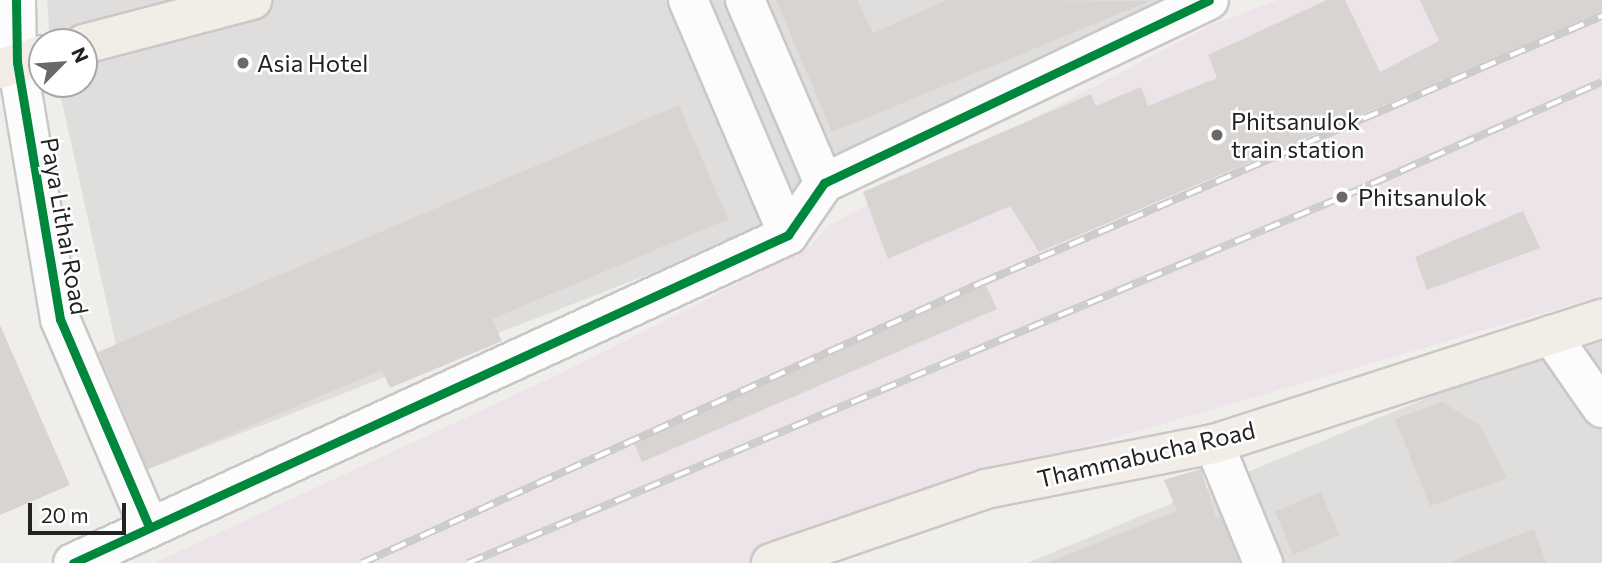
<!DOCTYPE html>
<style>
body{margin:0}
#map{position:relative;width:1602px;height:563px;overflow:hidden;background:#f0eeeb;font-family:Commissioner,sans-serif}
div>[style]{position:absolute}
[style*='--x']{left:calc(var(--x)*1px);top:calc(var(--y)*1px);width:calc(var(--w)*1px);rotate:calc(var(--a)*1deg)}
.residential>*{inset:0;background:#dfdedc}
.industrial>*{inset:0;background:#ede4e9}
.building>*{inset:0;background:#d7d4d2;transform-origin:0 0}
.roads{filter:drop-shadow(2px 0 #c9c8c7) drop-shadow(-2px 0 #c9c8c7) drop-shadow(0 2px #c9c8c7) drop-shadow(0 -2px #c9c8c7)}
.minor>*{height:38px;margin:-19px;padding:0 19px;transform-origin:19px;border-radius:19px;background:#fdfcfc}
.major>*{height:38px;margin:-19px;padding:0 19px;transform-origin:19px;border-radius:19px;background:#f3ede7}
.rail>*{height:8px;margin-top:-4px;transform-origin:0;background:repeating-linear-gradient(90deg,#fff 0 16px,#ccc 0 32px);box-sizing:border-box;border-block:2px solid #ccc}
.cycleway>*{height:9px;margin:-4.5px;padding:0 4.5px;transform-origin:4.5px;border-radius:4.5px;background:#00873e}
.dots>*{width:19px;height:19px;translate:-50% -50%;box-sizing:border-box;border:4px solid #fff;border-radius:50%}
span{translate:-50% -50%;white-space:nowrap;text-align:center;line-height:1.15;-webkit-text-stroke:5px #fff;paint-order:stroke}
.poi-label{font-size:24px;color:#222}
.left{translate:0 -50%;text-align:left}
.street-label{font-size:24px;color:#222}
.north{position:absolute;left:28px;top:28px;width:70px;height:70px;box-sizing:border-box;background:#fff;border:2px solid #a7a7a7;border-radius:50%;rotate:65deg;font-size:19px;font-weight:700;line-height:28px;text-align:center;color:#222}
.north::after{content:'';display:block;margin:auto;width:24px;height:32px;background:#6a6968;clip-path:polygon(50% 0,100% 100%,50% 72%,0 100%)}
.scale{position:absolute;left:28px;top:503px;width:98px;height:32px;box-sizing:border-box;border:4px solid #222;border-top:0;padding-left:9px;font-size:21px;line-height:24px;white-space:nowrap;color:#222;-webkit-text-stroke:5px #fff;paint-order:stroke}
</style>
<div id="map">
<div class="residential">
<div style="clip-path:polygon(47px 0,1221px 0,801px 215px,144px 471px,58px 84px,84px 84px,84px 42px,50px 42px)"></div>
<div style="clip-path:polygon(1602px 326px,1602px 563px,1027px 563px)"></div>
</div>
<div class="industrial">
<div style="clip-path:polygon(1278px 0,1602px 0,1602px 296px,1018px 466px,771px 563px,154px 563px,557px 375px,808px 248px,828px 226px,1211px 25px)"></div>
</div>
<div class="building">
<div style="clip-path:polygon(776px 0,857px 0,873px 33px,947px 0,1150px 1px,832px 132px)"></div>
<div style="clip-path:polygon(1327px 0,1345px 0,1380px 72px,1439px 41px,1420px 0,1602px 0,1602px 12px,1039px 252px,1010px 206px,888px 259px,863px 192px,1091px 94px,1096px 106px,1141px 87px,1148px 106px,1217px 78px,1208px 55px)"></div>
<div style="clip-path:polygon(679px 105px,728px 219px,492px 319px,502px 341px,390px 388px,382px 370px,148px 469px,98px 352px)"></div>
<div style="clip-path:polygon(1523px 211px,1540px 248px,1427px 290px,1415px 257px)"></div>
<div style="clip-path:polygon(984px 282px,997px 309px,642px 462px,633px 441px)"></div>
<div style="clip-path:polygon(0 325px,70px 485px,0 515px)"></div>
<div style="clip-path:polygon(1443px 402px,1480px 426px,1507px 478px,1430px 506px,1395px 419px)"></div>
<div style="clip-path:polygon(1201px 469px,1216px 518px,1220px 516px,1239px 563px,1047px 563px,1177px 511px,1164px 480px)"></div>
<div style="left:1321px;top:492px;width:47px;height:50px;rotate:67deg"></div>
<div style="clip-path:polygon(1534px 529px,1546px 563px,1452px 563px,1452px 561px)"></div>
</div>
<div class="roads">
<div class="minor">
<div style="--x:16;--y:0;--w:62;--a:89.1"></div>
<div style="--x:17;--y:62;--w:261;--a:80.5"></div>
<div style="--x:60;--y:319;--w:226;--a:66.8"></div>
<div style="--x:688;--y:0;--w:255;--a:66.9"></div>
<div style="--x:745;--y:0;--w:199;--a:66.7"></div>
<div style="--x:1551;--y:335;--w:89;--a:55.1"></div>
<div style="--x:1214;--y:444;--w:129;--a:67.6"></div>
<div style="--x:73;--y:563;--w:787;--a:-24.64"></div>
<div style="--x:788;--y:235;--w:63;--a:-55.3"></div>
<div style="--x:824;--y:183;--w:426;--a:-25.4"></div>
</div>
<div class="major">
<div style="--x:84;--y:44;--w:174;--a:-14.7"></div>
<div style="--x:0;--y:69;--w:44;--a:-18.4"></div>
<div style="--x:771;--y:563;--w:227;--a:-19"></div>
<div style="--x:986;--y:489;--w:232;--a:-11.2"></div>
<div style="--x:1214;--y:444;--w:408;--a:-17.9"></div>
</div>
</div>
<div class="rail">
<div style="--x:362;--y:563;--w:679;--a:-24.34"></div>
<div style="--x:981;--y:283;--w:676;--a:-23.27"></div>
<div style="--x:468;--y:563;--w:948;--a:-22.72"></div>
<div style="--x:1342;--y:197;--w:284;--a:-23.9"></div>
</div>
<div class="cycleway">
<div style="--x:16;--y:0;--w:62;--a:89.1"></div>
<div style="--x:17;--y:62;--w:261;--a:80.5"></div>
<div style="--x:60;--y:319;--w:226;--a:66.8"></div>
<div style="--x:73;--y:563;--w:787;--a:-24.64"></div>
<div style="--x:788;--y:235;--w:63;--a:-55.3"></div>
<div style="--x:824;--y:183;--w:426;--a:-25.4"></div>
</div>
<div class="dots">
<div style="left:243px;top:63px;background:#6a6968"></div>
<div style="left:1217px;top:135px;background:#6a6968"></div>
<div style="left:1342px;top:197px;background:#6a6968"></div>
</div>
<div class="poi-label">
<span class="left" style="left:257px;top:63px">Asia Hotel</span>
<span class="left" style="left:1231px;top:135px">Phitsanulok<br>train station</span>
<span class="left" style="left:1358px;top:197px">Phitsanulok</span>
</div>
<div class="street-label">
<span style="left:65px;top:226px;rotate:80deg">Paya Lithai Road</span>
<span style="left:1146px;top:454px;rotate:-13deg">Thammabucha Road</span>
</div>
<div class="north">N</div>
<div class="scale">20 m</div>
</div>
